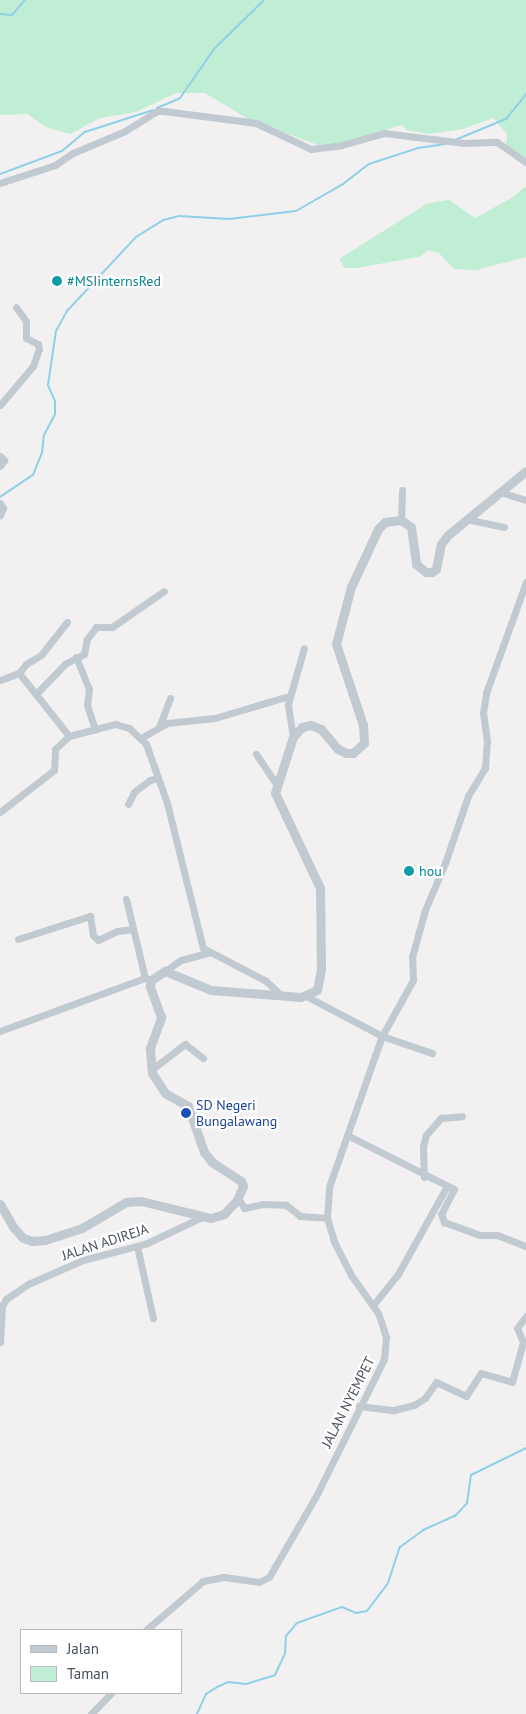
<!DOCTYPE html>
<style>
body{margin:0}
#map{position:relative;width:526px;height:1714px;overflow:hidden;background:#f2f0f0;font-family:"PT Sans",sans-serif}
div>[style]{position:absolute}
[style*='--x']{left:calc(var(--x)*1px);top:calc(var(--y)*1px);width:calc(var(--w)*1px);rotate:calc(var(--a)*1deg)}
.green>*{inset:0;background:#c0eed5}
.stream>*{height:2px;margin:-1px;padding:0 1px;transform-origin:1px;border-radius:1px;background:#8fd0e9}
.minor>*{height:7px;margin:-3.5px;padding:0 3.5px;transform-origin:3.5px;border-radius:3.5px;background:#c1c9d1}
.tertiary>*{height:9px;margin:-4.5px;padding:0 4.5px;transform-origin:4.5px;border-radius:4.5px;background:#c1c9d1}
.dots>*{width:14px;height:14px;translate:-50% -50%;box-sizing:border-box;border:2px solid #fff;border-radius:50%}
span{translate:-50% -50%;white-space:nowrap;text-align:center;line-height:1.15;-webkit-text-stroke:4.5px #fff;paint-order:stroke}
.culture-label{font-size:14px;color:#0d838f}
.left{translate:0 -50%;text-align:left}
.transit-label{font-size:14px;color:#164399}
.street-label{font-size:14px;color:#48515c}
.legend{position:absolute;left:20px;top:1629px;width:162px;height:65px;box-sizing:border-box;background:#fff;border:1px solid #b6b9be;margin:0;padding:6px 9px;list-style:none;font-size:15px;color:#48515c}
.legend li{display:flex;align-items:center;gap:10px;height:25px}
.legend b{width:25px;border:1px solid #b6b9be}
</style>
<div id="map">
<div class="green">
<div style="clip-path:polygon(0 0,526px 0,526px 161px,506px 147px,507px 134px,493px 118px,463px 129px,428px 134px,406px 130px,402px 125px,340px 143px,318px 145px,248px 119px,205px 93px,176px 93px,136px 112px,100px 118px,70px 134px,46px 127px,27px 114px,4px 115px,0 114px)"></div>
<div style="clip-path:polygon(526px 186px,526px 257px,476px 270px,454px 269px,439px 253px,429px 250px,419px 257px,356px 268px,345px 268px,339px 259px,428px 203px,449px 200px,475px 218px,513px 197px)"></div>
</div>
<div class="stream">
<div style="--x:0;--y:14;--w:12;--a:5"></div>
<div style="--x:12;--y:15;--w:20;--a:-49"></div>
<div style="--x:157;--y:108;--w:25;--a:-23"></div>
<div style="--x:180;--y:98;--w:60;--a:-55.2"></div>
<div style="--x:214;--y:49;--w:70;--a:-44.4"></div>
<div style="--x:455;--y:140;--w:55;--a:-22.4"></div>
<div style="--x:506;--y:119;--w:32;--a:-51"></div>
<div style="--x:0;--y:174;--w:66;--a:-20.4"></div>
<div style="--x:62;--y:151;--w:30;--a:-40"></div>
<div style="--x:85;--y:132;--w:71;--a:-17.9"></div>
<div style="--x:0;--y:497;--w:40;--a:-34"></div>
<div style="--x:33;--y:475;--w:24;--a:-68"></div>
<div style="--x:42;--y:453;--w:18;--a:-84"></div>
<div style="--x:44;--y:435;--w:24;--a:-62"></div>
<div style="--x:55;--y:414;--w:13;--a:-90"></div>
<div style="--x:55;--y:401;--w:17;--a:-114"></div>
<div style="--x:48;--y:385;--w:55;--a:-81.6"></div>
<div style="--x:56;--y:331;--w:23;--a:-61"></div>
<div style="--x:67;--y:311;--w:101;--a:-47"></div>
<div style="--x:136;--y:237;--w:32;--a:-32"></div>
<div style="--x:163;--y:220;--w:16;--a:-14"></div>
<div style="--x:179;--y:216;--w:50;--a:3.4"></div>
<div style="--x:229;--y:219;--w:67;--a:-6.8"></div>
<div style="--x:296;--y:211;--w:54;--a:-29.9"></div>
<div style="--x:343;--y:184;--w:33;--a:-38"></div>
<div style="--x:369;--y:164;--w:52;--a:-18.1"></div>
<div style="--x:418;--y:148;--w:28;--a:-8"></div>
<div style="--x:197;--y:1714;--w:22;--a:-66"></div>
<div style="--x:206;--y:1694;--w:13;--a:-32"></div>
<div style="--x:217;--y:1687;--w:12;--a:-24"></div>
<div style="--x:228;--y:1682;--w:18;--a:6"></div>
<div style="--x:246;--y:1684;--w:30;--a:-17"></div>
<div style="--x:275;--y:1675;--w:23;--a:-65"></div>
<div style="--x:285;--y:1654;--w:18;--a:-87"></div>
<div style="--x:286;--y:1636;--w:17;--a:-50"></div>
<div style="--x:297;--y:1623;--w:48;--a:-19.6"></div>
<div style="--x:342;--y:1607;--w:15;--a:23"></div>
<div style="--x:356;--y:1613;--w:11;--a:-10"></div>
<div style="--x:367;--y:1611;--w:35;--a:-53"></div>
<div style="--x:388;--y:1583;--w:38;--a:-72"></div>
<div style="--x:400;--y:1547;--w:29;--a:-36"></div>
<div style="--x:423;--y:1530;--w:35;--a:-24"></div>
<div style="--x:455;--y:1516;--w:18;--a:-47"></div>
<div style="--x:467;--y:1503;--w:28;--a:-82"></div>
<div style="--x:471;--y:1475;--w:61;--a:-26.1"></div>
</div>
<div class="minor">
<div style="--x:0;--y:183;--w:58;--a:-18.1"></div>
<div style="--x:55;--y:165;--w:22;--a:-34"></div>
<div style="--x:73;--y:153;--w:56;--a:-22.9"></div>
<div style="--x:125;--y:131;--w:38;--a:-32"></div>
<div style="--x:157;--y:111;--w:7;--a:0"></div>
<div style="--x:164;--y:111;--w:93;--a:7.4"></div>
<div style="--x:256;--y:123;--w:61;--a:25.3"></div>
<div style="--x:311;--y:149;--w:31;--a:-7"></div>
<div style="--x:342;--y:145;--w:44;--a:-15.9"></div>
<div style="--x:384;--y:133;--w:81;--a:7.1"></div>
<div style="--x:464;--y:143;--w:33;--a:-2"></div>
<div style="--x:497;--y:142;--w:35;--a:35"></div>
<div style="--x:0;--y:405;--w:51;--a:-49.8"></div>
<div style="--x:33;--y:366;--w:18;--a:-71"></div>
<div style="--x:39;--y:349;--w:5;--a:-101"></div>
<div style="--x:38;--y:344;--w:13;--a:-153"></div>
<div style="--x:26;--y:338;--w:17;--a:-90"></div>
<div style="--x:26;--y:321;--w:17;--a:-126"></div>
<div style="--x:0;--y:456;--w:6;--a:45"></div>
<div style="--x:4;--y:460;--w:7;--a:124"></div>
<div style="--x:500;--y:492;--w:27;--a:17"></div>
<div style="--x:0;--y:503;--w:6;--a:59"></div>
<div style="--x:3;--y:508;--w:8;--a:113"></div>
<div style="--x:466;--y:519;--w:39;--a:12"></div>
<div style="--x:401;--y:520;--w:30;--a:-88"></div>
<div style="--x:76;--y:657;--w:35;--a:68"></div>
<div style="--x:89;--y:689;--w:16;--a:97"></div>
<div style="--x:87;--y:705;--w:26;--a:72"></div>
<div style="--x:19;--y:673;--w:80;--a:51.6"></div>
<div style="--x:0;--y:680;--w:20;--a:-20"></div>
<div style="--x:19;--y:673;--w:11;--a:-52"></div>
<div style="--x:26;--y:664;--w:17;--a:-31"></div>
<div style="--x:41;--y:655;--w:42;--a:-51.8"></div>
<div style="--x:36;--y:694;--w:42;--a:-46"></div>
<div style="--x:65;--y:664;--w:21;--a:-28"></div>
<div style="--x:84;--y:654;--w:15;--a:-79"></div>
<div style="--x:87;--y:639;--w:15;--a:-53"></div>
<div style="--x:96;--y:627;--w:16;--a:0"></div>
<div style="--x:112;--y:627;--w:63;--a:-34.7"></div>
<div style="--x:159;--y:727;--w:31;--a:-69"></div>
<div style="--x:293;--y:737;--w:33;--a:-99"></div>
<div style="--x:288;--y:704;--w:58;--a:-74.1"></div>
<div style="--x:141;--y:738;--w:30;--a:-30"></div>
<div style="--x:167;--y:723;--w:48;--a:-5.9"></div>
<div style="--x:215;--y:718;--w:77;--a:-16.6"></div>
<div style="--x:256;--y:754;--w:37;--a:56"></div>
<div style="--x:128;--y:804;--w:13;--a:-63"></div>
<div style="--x:134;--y:792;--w:20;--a:-37"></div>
<div style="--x:150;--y:780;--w:8;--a:-14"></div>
<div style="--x:0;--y:812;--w:68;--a:-37.9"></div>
<div style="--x:54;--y:770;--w:21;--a:-87"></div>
<div style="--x:55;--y:749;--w:19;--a:-43"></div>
<div style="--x:69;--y:736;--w:48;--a:-14.6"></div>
<div style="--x:115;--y:724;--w:15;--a:16"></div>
<div style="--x:129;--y:728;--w:23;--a:43"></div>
<div style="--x:146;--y:744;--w:63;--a:70.4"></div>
<div style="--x:167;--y:803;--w:149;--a:76.1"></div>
<div style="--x:203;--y:948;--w:71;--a:27.6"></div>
<div style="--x:266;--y:981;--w:19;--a:43"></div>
<div style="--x:126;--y:899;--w:81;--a:76.5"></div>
<div style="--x:18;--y:939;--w:76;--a:-17.7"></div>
<div style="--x:90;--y:916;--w:19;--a:81"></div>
<div style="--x:93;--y:935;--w:7;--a:45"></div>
<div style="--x:98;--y:940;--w:21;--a:-25"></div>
<div style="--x:117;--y:931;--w:16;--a:-7"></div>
<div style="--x:165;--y:971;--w:19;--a:-35"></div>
<div style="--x:181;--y:960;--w:28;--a:-15"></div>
<div style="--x:308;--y:997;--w:84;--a:27.8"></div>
<div style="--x:382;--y:1036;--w:53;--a:18.8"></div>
<div style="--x:0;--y:1031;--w:154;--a:-20.1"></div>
<div style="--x:145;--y:978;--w:6;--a:18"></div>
<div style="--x:151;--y:1070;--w:43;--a:-37.4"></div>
<div style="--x:185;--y:1044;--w:23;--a:38"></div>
<div style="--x:347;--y:1135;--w:120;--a:26.8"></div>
<div style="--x:454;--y:1189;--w:28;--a:117"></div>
<div style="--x:441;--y:1214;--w:9;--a:69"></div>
<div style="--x:444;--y:1222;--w:37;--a:20"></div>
<div style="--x:479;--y:1235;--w:18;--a:0"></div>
<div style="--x:497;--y:1235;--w:31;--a:21"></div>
<div style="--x:424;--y:1177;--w:31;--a:-92"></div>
<div style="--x:423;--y:1146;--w:11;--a:-75"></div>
<div style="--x:426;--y:1135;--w:23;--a:-49"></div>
<div style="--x:441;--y:1118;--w:21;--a:-5"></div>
<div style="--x:238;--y:1198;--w:12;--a:59"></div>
<div style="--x:244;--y:1208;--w:19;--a:-12"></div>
<div style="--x:263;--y:1204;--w:23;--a:2"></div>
<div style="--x:286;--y:1205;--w:18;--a:38"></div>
<div style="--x:300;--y:1216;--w:27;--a:4"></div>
<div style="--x:137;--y:1246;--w:74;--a:77.5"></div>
<div style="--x:373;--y:1305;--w:40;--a:-51"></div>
<div style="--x:398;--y:1274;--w:101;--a:-60.9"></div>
<div style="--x:0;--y:1342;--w:36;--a:-87"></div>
<div style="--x:2;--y:1306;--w:8;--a:-60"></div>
<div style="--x:6;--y:1299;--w:27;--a:-34"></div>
<div style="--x:28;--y:1284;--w:60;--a:-23.6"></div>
<div style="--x:83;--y:1260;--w:64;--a:-14.5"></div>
<div style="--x:145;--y:1244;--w:61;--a:-25.3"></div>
<div style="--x:359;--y:1406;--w:35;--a:7"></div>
<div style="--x:394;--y:1410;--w:21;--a:-14"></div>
<div style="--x:414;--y:1405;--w:13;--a:-32"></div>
<div style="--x:425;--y:1398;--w:19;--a:-55"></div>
<div style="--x:436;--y:1382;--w:33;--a:25"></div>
<div style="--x:466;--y:1396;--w:27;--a:-57"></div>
<div style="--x:481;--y:1373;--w:32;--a:16"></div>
<div style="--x:512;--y:1382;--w:41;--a:-74.6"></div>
<div style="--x:523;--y:1342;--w:15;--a:-113"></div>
<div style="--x:517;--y:1328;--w:15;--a:-53"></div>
<div style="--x:146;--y:1630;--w:75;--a:-40.7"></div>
<div style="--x:203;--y:1581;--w:21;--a:-11"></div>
<div style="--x:224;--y:1577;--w:35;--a:8"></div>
<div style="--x:259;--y:1582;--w:11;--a:-27"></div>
<div style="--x:269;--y:1577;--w:94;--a:-59.9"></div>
<div style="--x:316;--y:1496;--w:153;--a:-63.6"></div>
<div style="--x:384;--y:1359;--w:22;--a:-85"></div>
<div style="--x:386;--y:1337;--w:25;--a:-108"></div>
<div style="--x:378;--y:1313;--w:47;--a:-125.4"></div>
<div style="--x:351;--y:1275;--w:38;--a:-117"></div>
<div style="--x:334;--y:1241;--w:24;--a:-107"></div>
<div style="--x:327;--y:1218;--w:31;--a:-86"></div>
<div style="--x:329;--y:1187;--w:160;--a:-70.7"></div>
<div style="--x:382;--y:1036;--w:64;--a:-61"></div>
<div style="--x:413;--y:980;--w:23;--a:-92"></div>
<div style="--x:412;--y:957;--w:49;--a:-74.5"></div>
<div style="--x:425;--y:910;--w:51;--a:-66.9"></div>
<div style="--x:445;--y:863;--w:71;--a:-71.1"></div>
<div style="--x:468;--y:796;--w:33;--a:-59"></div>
<div style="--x:485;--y:768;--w:27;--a:-86"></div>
<div style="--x:487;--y:741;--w:28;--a:-98"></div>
<div style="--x:483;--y:713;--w:20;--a:-81"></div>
<div style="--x:486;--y:693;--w:118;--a:-70.2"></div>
<div style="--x:91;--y:1714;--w:29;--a:-46"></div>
</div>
<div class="tertiary">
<div style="--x:0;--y:1204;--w:28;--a:60"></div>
<div style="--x:14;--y:1228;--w:13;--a:48"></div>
<div style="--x:23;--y:1238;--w:9;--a:18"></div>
<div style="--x:32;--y:1241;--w:13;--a:-4"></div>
<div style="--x:45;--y:1240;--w:39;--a:-18"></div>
<div style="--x:82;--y:1228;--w:51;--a:-30.6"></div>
<div style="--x:126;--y:1202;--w:15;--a:-4"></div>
<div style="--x:141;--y:1201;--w:72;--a:13.7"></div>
<div style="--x:211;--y:1218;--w:14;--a:-17"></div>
<div style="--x:224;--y:1214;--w:19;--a:-47"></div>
<div style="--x:237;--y:1200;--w:15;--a:-67"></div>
<div style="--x:243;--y:1186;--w:5;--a:-112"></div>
<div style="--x:241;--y:1181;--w:35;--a:-147"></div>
<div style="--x:212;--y:1162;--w:13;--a:-129"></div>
<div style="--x:204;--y:1152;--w:49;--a:-109.2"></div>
<div style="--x:188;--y:1106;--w:26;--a:-151"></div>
<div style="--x:165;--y:1093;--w:24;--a:-123"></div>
<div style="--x:152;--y:1073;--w:25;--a:-95"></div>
<div style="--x:150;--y:1048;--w:33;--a:-70"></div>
<div style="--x:161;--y:1017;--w:33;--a:-110"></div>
<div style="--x:150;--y:986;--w:6;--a:-81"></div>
<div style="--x:151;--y:980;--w:17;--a:-33"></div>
<div style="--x:165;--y:971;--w:50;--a:22.4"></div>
<div style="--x:211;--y:990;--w:90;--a:4.4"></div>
<div style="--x:301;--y:997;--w:17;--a:-24"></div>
<div style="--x:317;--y:990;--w:21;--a:-79"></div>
<div style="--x:321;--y:969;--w:81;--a:-90.7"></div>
<div style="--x:320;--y:888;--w:105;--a:-115.3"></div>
<div style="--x:275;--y:793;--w:59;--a:-72.2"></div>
<div style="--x:293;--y:737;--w:13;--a:-48"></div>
<div style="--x:302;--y:727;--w:9;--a:-13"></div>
<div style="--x:311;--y:725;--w:11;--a:22"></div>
<div style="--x:321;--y:729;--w:26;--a:50"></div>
<div style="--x:338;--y:749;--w:9;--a:27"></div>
<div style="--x:346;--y:753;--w:7;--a:0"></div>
<div style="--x:353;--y:753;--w:15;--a:-42"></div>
<div style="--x:364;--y:743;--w:18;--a:-93"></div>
<div style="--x:363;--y:725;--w:85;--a:-108.4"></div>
<div style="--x:336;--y:644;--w:59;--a:-75.3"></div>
<div style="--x:351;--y:587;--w:64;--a:-65"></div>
<div style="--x:378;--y:529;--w:10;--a:-45"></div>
<div style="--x:385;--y:522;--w:16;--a:-7"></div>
<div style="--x:401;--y:520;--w:12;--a:35"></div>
<div style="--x:411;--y:527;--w:37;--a:82"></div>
<div style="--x:416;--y:564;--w:13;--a:39"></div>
<div style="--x:426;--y:572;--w:6;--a:0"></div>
<div style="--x:432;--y:572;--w:5;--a:-37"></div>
<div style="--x:436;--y:569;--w:25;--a:-79"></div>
<div style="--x:441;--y:544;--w:11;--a:-52"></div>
<div style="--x:448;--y:535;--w:101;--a:-39.4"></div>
</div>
<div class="dots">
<div style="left:57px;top:281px;background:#0f9aa8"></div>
<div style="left:409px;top:871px;background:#0f9aa8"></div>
<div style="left:186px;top:1113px;background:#1a4fb4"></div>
</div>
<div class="culture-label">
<span class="left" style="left:67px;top:281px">#MSIinternsRed</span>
<span class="left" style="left:419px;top:871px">hou</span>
</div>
<div class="transit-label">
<span class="left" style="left:196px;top:1113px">SD Negeri<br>Bungalawang</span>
</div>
<div class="street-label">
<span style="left:105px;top:1242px;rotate:-18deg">JALAN ADIREJA</span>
<span style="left:348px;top:1402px;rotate:-63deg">JALAN NYEMPET</span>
</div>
<ul class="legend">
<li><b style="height:6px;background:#c1c9d1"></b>Jalan</li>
<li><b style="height:14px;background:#c0eed5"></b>Taman</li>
</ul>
</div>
